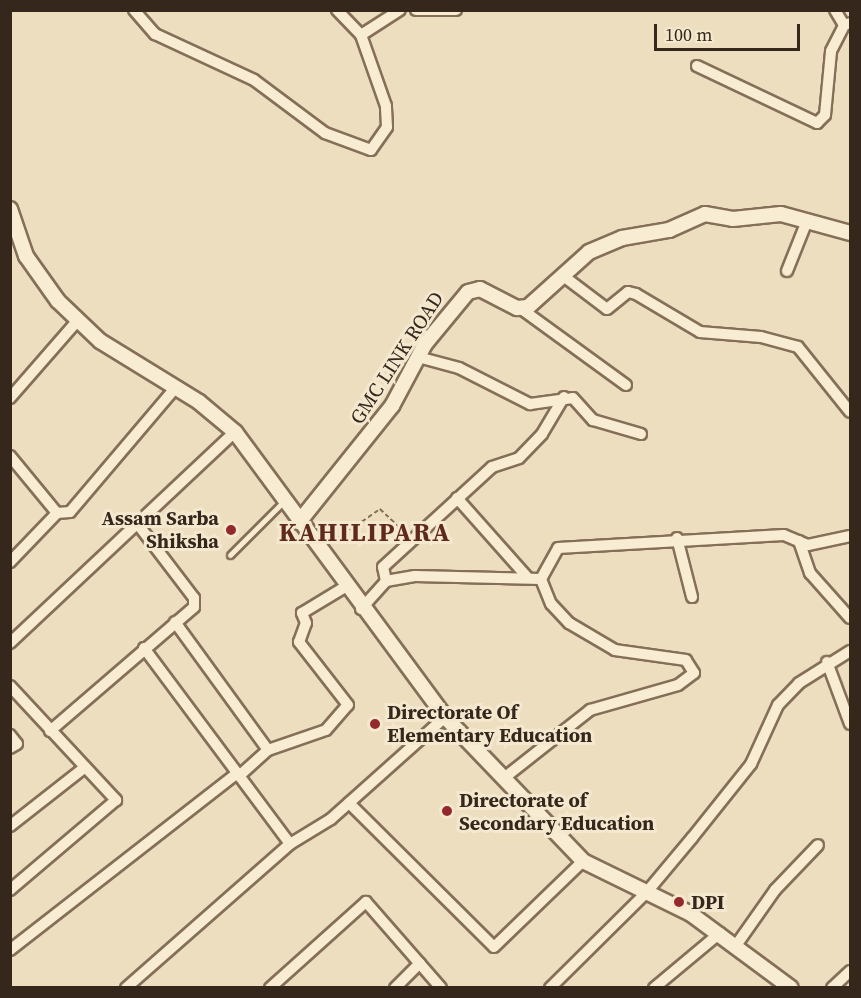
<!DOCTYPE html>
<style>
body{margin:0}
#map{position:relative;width:861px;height:998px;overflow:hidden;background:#eddebf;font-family:"Source Serif 4",serif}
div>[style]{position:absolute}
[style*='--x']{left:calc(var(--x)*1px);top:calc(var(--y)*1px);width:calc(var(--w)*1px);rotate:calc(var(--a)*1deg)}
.path>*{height:1.5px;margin-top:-0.75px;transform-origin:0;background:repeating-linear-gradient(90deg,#856f58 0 4.5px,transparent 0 7.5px)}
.roads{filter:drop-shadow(2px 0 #856f58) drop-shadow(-2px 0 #856f58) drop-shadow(0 2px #856f58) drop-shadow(0 -2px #856f58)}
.lane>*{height:5px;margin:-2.5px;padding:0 2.5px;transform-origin:2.5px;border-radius:2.5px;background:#f8ecd2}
.street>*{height:10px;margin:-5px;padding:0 5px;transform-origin:5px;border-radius:5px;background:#f8ecd2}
.secondary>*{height:14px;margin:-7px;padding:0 7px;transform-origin:7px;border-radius:7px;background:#f8ecd2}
.dots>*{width:16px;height:16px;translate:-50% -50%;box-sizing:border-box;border:3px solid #f4e8cf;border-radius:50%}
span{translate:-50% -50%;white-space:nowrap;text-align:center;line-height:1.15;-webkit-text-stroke:6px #f4e8cf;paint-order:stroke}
.street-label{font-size:20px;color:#35271c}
.poi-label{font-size:20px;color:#35271c;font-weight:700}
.right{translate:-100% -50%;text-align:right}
.left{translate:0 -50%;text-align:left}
.district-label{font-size:26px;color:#60291d;font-weight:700;letter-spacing:1.5px}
.frame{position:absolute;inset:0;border:12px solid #35271c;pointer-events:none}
.scale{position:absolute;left:654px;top:24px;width:146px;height:27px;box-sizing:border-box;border:3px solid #35271c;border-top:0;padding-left:8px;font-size:18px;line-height:21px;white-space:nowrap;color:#35271c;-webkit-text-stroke:4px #f4e8cf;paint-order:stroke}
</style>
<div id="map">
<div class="path">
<div style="--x:331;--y:543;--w:60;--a:-34.8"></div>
<div style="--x:380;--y:509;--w:34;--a:43"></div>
</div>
<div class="roads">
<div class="lane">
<div style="--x:230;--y:555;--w:76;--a:-45"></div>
</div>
<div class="street">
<div style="--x:134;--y:10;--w:32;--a:49"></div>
<div style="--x:155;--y:34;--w:109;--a:24.9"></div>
<div style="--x:254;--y:80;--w:89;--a:36.7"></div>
<div style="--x:325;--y:133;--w:49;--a:20.3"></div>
<div style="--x:371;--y:150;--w:28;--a:-55"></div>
<div style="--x:387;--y:127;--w:21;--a:-93"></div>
<div style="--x:386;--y:106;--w:75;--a:-109.4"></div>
<div style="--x:361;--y:35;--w:46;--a:-32.7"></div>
<div style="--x:337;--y:10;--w:35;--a:46"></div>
<div style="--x:416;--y:10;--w:40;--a:0"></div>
<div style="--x:835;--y:10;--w:17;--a:59"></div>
<div style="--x:697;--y:66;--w:133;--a:25.4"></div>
<div style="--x:817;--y:123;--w:11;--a:-45"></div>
<div style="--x:825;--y:115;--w:64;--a:-84.6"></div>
<div style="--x:831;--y:51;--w:29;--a:-63"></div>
<div style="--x:844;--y:25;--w:6;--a:-18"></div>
<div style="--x:787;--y:271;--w:54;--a:-68.2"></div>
<div style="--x:562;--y:275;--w:56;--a:37.1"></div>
<div style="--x:607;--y:309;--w:27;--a:-39"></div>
<div style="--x:628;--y:292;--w:8;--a:14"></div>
<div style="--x:636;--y:294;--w:74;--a:30.7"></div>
<div style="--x:700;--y:332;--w:61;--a:4.7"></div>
<div style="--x:761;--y:337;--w:38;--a:15"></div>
<div style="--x:798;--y:347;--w:83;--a:51.3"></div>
<div style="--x:520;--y:308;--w:131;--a:36"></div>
<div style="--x:418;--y:357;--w:42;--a:15"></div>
<div style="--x:459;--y:368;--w:80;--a:26.9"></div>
<div style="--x:530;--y:404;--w:43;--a:-7.9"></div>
<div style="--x:573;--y:398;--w:30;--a:48"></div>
<div style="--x:593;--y:420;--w:50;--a:16.3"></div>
<div style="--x:10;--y:398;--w:103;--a:-48.9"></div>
<div style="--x:10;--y:456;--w:74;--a:50.5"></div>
<div style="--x:57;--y:513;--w:13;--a:-4"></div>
<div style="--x:70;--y:512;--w:162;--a:-49.7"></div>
<div style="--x:457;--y:498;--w:107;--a:48.4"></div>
<div style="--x:677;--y:538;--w:61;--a:75.7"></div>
<div style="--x:799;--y:541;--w:34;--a:71"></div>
<div style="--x:810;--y:573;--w:60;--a:48.4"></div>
<div style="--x:10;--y:562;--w:68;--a:-46.2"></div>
<div style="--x:386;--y:581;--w:14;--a:-102"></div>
<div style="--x:383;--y:567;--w:148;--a:-42.5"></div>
<div style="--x:492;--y:467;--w:28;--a:-18"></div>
<div style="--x:519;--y:458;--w:33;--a:-46"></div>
<div style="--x:542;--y:434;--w:43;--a:-59.3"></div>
<div style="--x:361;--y:609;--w:38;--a:-48"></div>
<div style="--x:386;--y:581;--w:29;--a:-10"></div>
<div style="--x:415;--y:576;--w:126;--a:1.4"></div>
<div style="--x:175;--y:622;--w:158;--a:54"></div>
<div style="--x:10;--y:643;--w:308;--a:-43.2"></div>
<div style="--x:144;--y:648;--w:244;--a:53.3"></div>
<div style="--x:827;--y:662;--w:66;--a:69.6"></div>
<div style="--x:10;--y:686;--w:156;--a:47.1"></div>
<div style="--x:116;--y:800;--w:139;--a:139.7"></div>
<div style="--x:50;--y:731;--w:190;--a:-40.7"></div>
<div style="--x:194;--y:607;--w:9;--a:-90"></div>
<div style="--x:194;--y:598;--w:89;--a:-127.3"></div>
<div style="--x:10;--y:735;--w:11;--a:52"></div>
<div style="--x:17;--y:744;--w:8;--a:150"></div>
<div style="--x:239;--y:776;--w:39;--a:-42"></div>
<div style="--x:268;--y:750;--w:61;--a:-19"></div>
<div style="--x:326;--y:730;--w:33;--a:-49"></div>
<div style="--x:348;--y:705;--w:80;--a:-127.9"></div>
<div style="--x:299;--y:642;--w:20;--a:-70"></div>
<div style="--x:306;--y:623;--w:11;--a:-112"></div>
<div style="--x:302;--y:613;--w:50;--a:-31.2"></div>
<div style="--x:504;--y:778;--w:110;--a:-38.3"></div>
<div style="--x:590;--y:710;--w:91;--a:-15.9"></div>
<div style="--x:678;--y:685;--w:20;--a:-37"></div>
<div style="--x:694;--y:673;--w:15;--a:-122"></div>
<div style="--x:686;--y:660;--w:72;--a:-172"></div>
<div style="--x:615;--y:650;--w:53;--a:-149.6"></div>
<div style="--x:569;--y:623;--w:26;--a:-133"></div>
<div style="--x:551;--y:604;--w:27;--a:-112"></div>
<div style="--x:541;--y:579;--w:35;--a:-61"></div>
<div style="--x:558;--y:548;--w:226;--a:-3.3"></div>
<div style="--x:784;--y:535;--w:26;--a:23"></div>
<div style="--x:808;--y:545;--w:43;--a:-12.1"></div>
<div style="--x:349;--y:803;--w:204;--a:44.8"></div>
<div style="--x:494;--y:947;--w:124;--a:-44"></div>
<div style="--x:10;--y:826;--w:94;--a:-38.1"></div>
<div style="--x:737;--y:944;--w:66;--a:-54.9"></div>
<div style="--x:775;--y:890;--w:62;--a:-46.3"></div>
<div style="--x:10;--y:950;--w:288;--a:-37.9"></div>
<div style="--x:126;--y:988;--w:218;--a:-41.3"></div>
<div style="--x:290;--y:844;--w:48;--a:-31.4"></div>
<div style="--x:331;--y:819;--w:153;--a:-41.8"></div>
<div style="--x:270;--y:988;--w:129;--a:-41.9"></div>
<div style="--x:366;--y:902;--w:114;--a:48.9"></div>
<div style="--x:395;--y:988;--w:35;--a:-45"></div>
<div style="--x:550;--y:988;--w:135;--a:-44.7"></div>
<div style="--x:646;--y:893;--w:72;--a:-50.1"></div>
<div style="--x:692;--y:838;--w:95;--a:-51.4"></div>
<div style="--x:751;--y:764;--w:65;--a:-65.4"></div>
<div style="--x:778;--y:705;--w:30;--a:-46"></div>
<div style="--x:799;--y:683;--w:60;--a:-32.1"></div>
<div style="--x:654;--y:988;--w:86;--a:-39.8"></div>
<div style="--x:832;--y:988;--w:25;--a:-43"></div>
</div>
<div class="secondary">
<div style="--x:10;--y:209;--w:50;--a:71.2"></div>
<div style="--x:26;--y:256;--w:55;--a:54.6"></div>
<div style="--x:58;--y:301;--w:58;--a:43.6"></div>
<div style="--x:100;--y:341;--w:116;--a:31.6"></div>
<div style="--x:199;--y:402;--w:47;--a:39.8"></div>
<div style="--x:235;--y:432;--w:354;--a:53.6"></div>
<div style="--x:445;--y:717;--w:199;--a:46.2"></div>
<div style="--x:583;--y:861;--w:120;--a:26.1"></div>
<div style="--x:691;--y:914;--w:124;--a:36.5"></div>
<div style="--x:299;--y:522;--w:149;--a:-51.3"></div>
<div style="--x:392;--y:406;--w:70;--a:-62"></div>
<div style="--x:425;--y:344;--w:67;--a:-50.4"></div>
<div style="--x:468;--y:292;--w:12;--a:-14"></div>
<div style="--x:480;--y:289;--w:42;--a:27.2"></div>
<div style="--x:517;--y:308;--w:11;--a:-5"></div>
<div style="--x:528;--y:307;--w:82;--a:-42"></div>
<div style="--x:589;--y:252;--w:36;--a:-23"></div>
<div style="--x:622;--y:238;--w:48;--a:-9.7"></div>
<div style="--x:669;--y:230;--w:39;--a:-24"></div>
<div style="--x:705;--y:214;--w:28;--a:10"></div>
<div style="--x:733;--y:219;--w:48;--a:-5.9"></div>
<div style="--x:781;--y:214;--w:72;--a:15.4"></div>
</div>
</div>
<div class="dots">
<div style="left:231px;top:530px;background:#93292d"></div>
<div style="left:375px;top:724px;background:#93292d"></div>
<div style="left:447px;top:811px;background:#93292d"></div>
<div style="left:679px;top:902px;background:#93292d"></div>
</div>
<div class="street-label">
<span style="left:397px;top:358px;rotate:-57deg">GMC LINK ROAD</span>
</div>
<div class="poi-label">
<span class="right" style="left:219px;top:530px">Assam Sarba<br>Shiksha</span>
<span class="left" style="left:387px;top:724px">Directorate Of<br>Elementary Education</span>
<span class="left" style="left:459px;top:812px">Directorate of<br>Secondary Education</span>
<span class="left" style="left:691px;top:902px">DPI</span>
</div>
<div class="district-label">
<span style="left:365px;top:533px">KAHILIPARA</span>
</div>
<div class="frame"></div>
<div class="scale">100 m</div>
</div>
